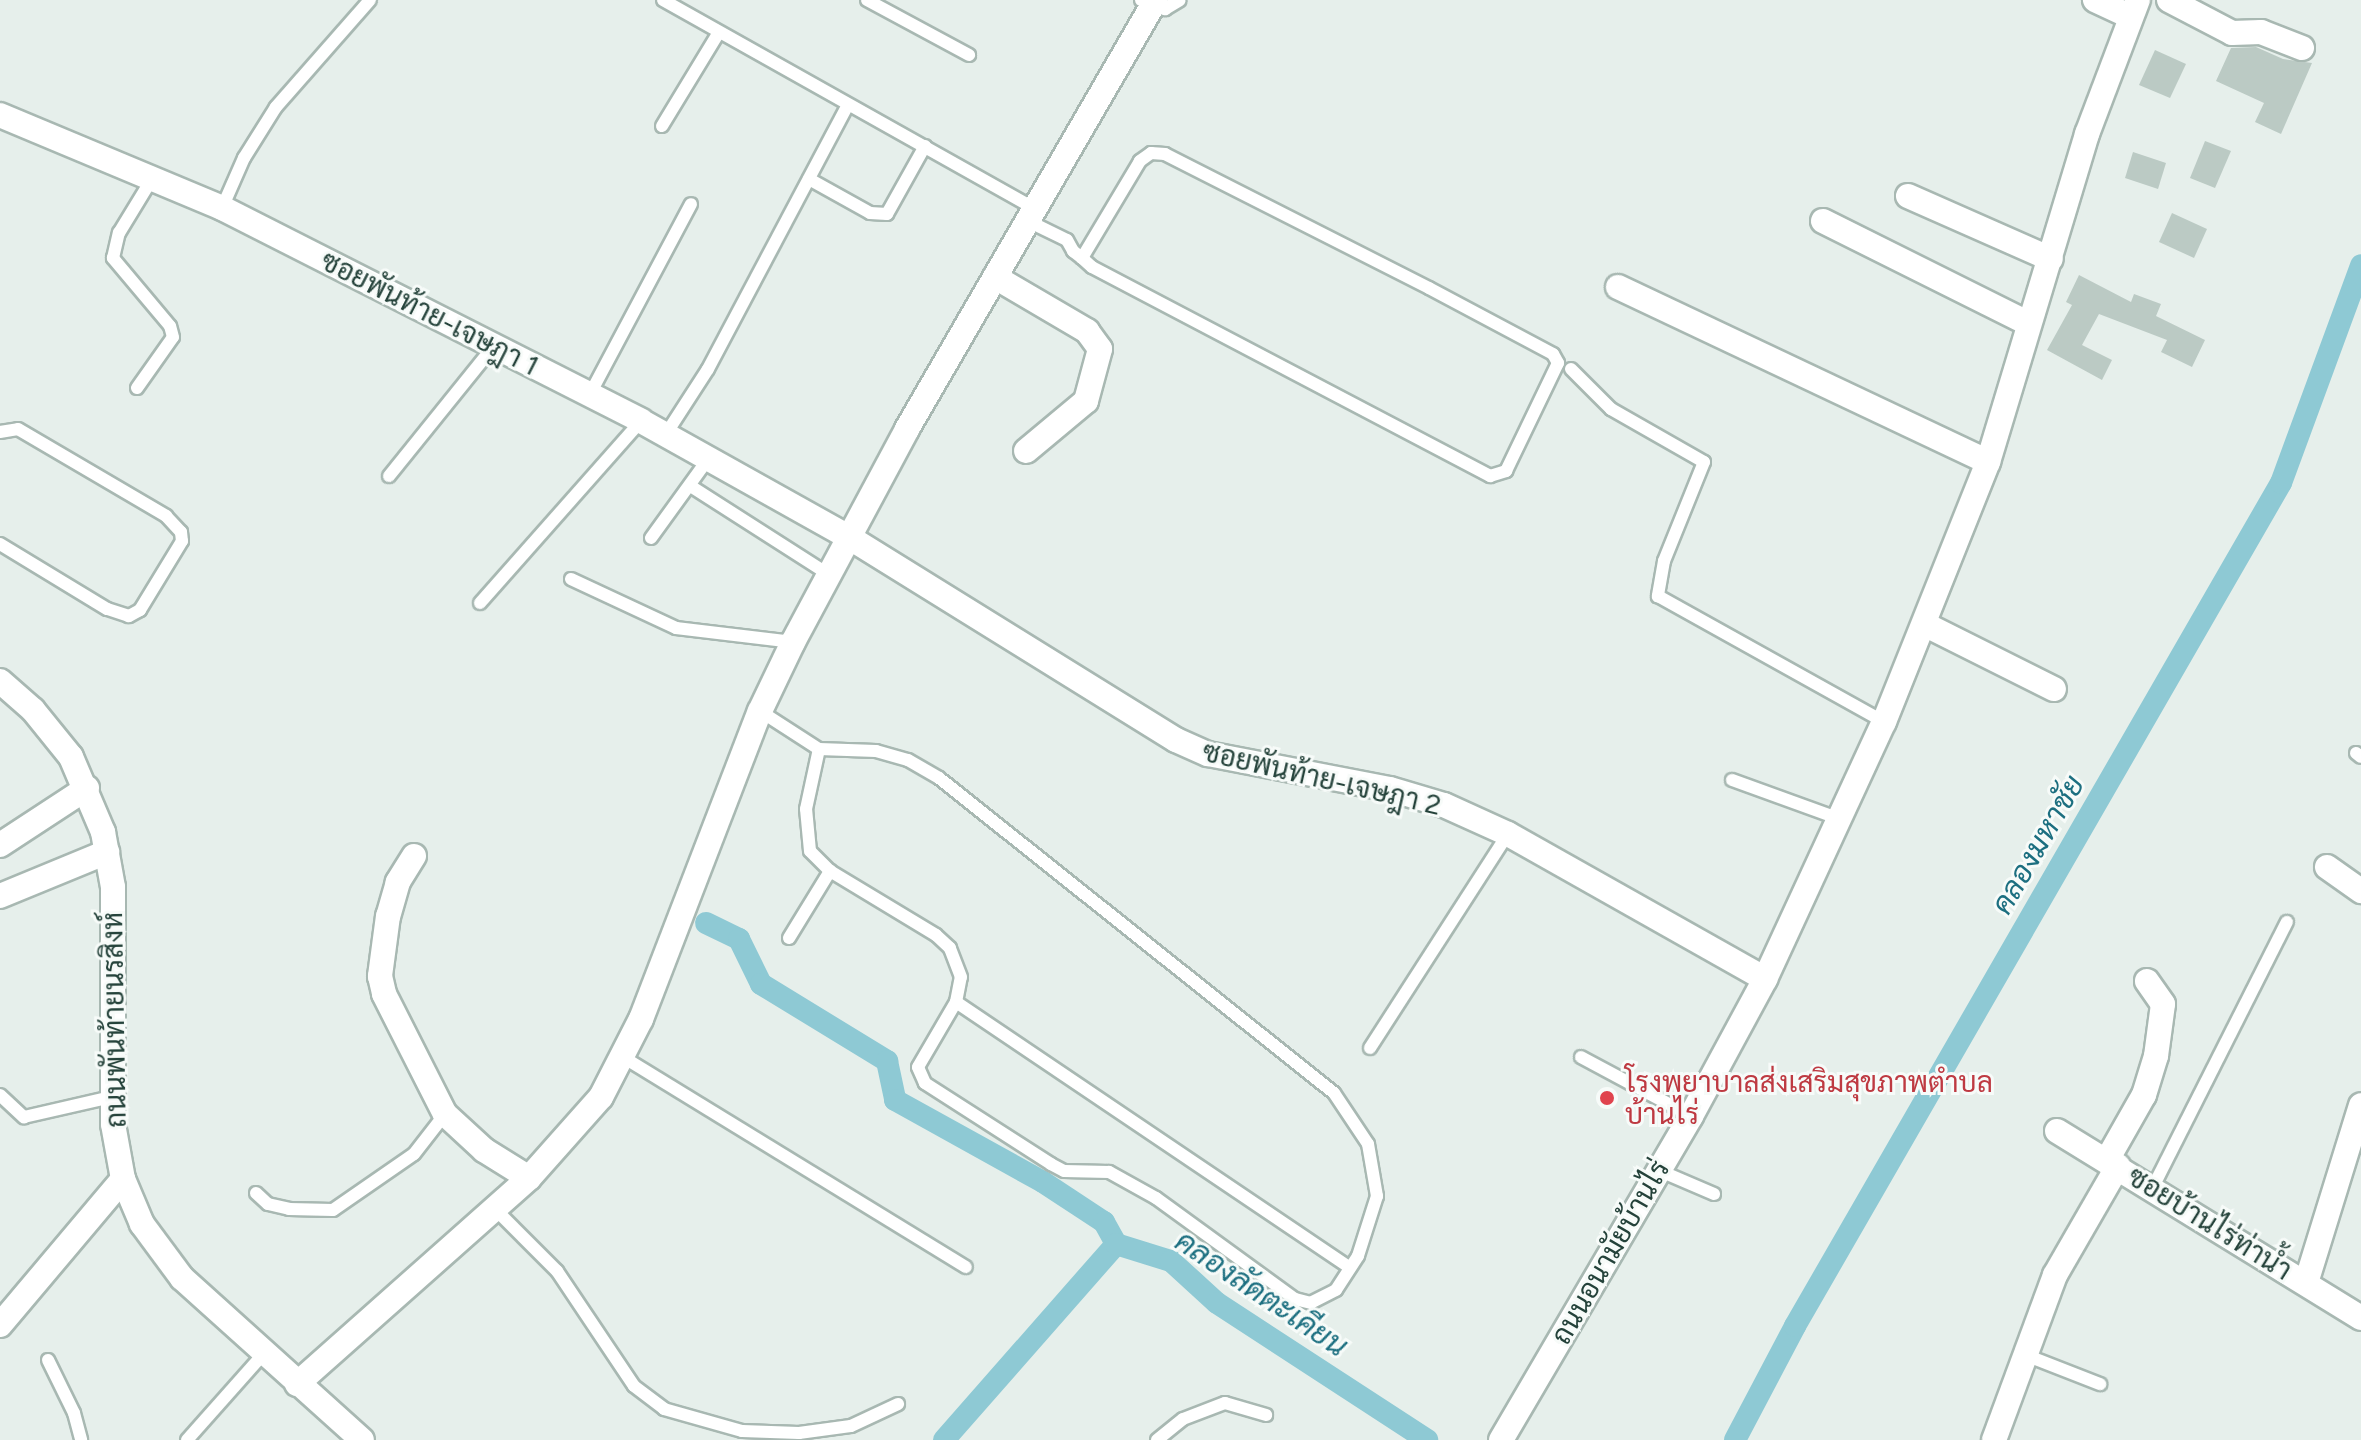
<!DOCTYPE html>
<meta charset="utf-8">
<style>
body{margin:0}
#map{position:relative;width:2361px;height:1440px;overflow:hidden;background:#e6efeb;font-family:Figtree,Sarabun,sans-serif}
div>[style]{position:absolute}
.canal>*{height:22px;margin:-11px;padding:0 11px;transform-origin:11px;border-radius:11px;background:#8ec9d4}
.building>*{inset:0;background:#bbcac4}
.roads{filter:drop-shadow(2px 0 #a8b8b2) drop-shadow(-2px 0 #a8b8b2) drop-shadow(0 2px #a8b8b2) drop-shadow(0 -2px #a8b8b2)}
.service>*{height:12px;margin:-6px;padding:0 6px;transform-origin:6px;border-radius:6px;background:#fff}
.minor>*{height:24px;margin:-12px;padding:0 12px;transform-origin:12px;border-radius:12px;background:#fff}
.tertiary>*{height:24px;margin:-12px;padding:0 12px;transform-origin:12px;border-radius:12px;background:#fff}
.dots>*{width:22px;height:22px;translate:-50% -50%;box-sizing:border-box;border:4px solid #f7fbf9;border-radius:50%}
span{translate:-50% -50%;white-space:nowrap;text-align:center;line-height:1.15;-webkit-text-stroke:6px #f7fbf9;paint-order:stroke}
.street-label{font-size:28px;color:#24423a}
.health-label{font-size:28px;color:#be3a42}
.left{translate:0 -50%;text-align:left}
.water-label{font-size:30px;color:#1c6f80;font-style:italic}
</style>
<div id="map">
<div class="canal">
<div style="left:706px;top:923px;width:37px;rotate:26deg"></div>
<div style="left:739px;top:939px;width:50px;rotate:63.9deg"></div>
<div style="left:761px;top:984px;width:148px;rotate:31.4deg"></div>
<div style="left:887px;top:1061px;width:40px;rotate:78deg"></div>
<div style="left:895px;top:1100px;width:169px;rotate:29deg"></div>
<div style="left:1043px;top:1182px;width:73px;rotate:33.3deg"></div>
<div style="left:1104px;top:1222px;width:25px;rotate:61deg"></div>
<div style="left:944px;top:1440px;width:261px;rotate:-48.7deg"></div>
<div style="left:1116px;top:1244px;width:58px;rotate:17.2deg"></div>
<div style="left:1171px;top:1261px;width:62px;rotate:42.4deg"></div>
<div style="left:1217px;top:1303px;width:251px;rotate:33.1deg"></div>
<div style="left:1735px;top:1440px;width:129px;rotate:-62.2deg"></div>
<div style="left:1795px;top:1326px;width:973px;rotate:-60.04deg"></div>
<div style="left:2281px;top:483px;width:232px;rotate:-69.8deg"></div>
</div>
<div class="building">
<div style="clip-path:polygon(2256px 47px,2283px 59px,2312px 63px,2281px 134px,2255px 122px,2264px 103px,2216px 81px,2231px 48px)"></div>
<div style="clip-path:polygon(2155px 50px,2186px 64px,2170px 98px,2139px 85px)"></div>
<div style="clip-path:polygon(2205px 141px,2231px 151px,2215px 188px,2190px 178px)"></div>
<div style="clip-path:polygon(2133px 152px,2166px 163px,2158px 189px,2125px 178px)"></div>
<div style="clip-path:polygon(2172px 213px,2207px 229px,2194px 258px,2159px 242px)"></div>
<div style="clip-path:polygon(2079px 275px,2131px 302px,2134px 294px,2161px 304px,2156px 316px,2205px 340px,2192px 367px,2161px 352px,2167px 340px,2099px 314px,2082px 345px,2112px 360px,2102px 380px,2047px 350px,2072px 305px,2066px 302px)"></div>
</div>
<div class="roads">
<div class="service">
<div style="left:663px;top:0;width:427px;rotate:29.3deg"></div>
<div style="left:867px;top:0;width:116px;rotate:28.3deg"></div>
<div style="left:1141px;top:0;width:26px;rotate:21deg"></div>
<div style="left:1165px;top:9px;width:17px;rotate:-31deg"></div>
<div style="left:662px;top:126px;width:108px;rotate:-58.7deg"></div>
<div style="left:809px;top:179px;width:70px;rotate:29.1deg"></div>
<div style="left:870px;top:213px;width:17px;rotate:3deg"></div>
<div style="left:887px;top:214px;width:78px;rotate:-60.8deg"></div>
<div style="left:222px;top:208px;width:55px;rotate:-66.3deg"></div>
<div style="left:244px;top:158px;width:60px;rotate:-57.9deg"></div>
<div style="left:276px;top:107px;width:142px;rotate:-48.7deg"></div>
<div style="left:1028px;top:221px;width:43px;rotate:26deg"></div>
<div style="left:1067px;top:240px;width:13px;rotate:61deg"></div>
<div style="left:1073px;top:251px;width:11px;rotate:38deg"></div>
<div style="left:1082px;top:258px;width:13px;rotate:42deg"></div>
<div style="left:1092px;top:267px;width:450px;rotate:27.7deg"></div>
<div style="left:1490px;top:476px;width:17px;rotate:-17deg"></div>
<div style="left:1506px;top:471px;width:120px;rotate:-64.3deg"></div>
<div style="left:1558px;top:363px;width:10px;rotate:-119deg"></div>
<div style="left:1553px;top:354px;width:140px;rotate:-152deg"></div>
<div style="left:1429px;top:288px;width:296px;rotate:-153.1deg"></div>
<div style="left:1165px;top:154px;width:14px;rotate:-176deg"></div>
<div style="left:1151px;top:153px;width:14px;rotate:144deg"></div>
<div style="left:1140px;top:161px;width:113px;rotate:120.9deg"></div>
<div style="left:1571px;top:369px;width:57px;rotate:45deg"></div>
<div style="left:1611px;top:409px;width:107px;rotate:29.7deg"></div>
<div style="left:1704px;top:462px;width:107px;rotate:112deg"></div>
<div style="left:1664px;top:561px;width:36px;rotate:100deg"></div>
<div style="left:1658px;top:596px;width:259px;rotate:29.1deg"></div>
<div style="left:137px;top:388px;width:62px;rotate:-54.8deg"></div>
<div style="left:173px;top:337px;width:11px;rotate:-105deg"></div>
<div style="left:170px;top:326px;width:89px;rotate:-130deg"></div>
<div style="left:113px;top:258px;width:26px;rotate:-77deg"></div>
<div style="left:119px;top:233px;width:63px;rotate:-58.6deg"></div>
<div style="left:590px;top:394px;width:215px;rotate:-62deg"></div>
<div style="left:0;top:432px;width:18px;rotate:-9deg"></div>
<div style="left:18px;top:429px;width:172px;rotate:30.4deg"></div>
<div style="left:166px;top:516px;width:22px;rotate:47deg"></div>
<div style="left:181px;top:532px;width:9px;rotate:84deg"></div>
<div style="left:182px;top:541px;width:81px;rotate:121.3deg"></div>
<div style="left:140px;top:610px;width:13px;rotate:151deg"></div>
<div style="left:129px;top:616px;width:23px;rotate:-162deg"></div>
<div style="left:107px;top:609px;width:125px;rotate:-148.7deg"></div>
<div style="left:666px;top:434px;width:77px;rotate:-57.1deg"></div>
<div style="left:708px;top:369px;width:299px;rotate:-62.1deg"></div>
<div style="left:389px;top:476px;width:167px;rotate:-51.1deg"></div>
<div style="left:692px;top:487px;width:161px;rotate:32.6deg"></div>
<div style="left:651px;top:538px;width:99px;rotate:-54.1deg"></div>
<div style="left:571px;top:579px;width:116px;rotate:25deg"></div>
<div style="left:676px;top:628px;width:118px;rotate:6.8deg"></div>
<div style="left:480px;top:603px;width:243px;rotate:-48.5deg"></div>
<div style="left:760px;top:711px;width:70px;rotate:32.8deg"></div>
<div style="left:819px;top:749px;width:57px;rotate:2deg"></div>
<div style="left:876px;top:751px;width:33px;rotate:16deg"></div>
<div style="left:908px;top:760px;width:36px;rotate:30deg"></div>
<div style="left:939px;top:778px;width:505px;rotate:38.57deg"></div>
<div style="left:1334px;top:1093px;width:61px;rotate:56.3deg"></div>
<div style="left:1368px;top:1144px;width:53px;rotate:80.2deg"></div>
<div style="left:1377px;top:1196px;width:63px;rotate:107.6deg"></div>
<div style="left:1358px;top:1256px;width:40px;rotate:122.9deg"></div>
<div style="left:1336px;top:1290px;width:28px;rotate:153deg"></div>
<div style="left:1311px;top:1303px;width:16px;rotate:-166deg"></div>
<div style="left:1295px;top:1299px;width:172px;rotate:-144deg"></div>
<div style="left:1156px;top:1198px;width:54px;rotate:-151deg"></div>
<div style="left:1109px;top:1172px;width:45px;rotate:-178.7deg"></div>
<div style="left:1064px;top:1171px;width:15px;rotate:-152deg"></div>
<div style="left:1051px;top:1164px;width:150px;rotate:-147.3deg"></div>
<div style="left:925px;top:1083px;width:17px;rotate:-114deg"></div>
<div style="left:918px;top:1067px;width:75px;rotate:-59.7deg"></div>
<div style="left:956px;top:1002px;width:25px;rotate:-79deg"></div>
<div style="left:961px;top:977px;width:31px;rotate:-111deg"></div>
<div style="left:950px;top:948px;width:19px;rotate:-137deg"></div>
<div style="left:936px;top:935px;width:124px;rotate:-148.9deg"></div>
<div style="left:830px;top:871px;width:28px;rotate:-135deg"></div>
<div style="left:810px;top:851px;width:42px;rotate:-95.4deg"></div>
<div style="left:806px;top:809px;width:61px;rotate:-77.8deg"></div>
<div style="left:2356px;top:753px;width:6px;rotate:39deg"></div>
<div style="left:1732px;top:780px;width:115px;rotate:19.9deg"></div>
<div style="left:789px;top:938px;width:79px;rotate:-58.5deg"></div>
<div style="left:956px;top:1002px;width:475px;rotate:34deg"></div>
<div style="left:1370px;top:1048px;width:255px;rotate:-57.2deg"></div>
<div style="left:623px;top:1057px;width:402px;rotate:31.5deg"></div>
<div style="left:1581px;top:1057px;width:125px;rotate:28.2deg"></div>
<div style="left:0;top:1095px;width:33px;rotate:43deg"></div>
<div style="left:24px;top:1117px;width:89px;rotate:-12.9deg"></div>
<div style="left:1658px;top:1170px;width:61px;rotate:23.2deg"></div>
<div style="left:2153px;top:1187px;width:297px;rotate:-63.2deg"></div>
<div style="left:256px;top:1193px;width:16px;rotate:43deg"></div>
<div style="left:268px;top:1204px;width:22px;rotate:13deg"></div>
<div style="left:289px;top:1209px;width:44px;rotate:1.3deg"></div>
<div style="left:333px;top:1210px;width:98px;rotate:-34.7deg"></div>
<div style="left:414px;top:1154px;width:51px;rotate:-52.2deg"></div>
<div style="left:494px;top:1208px;width:89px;rotate:45deg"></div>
<div style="left:557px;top:1271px;width:138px;rotate:56.2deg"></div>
<div style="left:634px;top:1386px;width:38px;rotate:37deg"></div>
<div style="left:664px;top:1409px;width:81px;rotate:15.8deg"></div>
<div style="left:742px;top:1431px;width:57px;rotate:2deg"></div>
<div style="left:799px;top:1433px;width:52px;rotate:-7.7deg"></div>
<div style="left:851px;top:1426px;width:52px;rotate:-25.1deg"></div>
<div style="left:2023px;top:1354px;width:83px;rotate:21.3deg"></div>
<div style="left:48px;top:1360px;width:59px;rotate:63.9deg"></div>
<div style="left:74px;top:1413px;width:28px;rotate:75deg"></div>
<div style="left:187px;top:1440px;width:118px;rotate:-48.4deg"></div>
<div style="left:1157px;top:1440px;width:33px;rotate:-39deg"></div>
<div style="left:1183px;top:1419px;width:45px;rotate:-20.9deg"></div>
<div style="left:1225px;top:1403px;width:43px;rotate:16.3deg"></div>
</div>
<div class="minor">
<div style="left:2095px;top:0;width:38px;rotate:25deg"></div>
<div style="left:2169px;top:0;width:71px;rotate:27.6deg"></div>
<div style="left:2232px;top:33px;width:29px;rotate:-2deg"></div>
<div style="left:2261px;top:32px;width:44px;rotate:21.3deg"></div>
<div style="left:0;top:115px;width:241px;rotate:22.7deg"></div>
<div style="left:222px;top:208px;width:470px;rotate:26.9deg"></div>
<div style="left:641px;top:421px;width:236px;rotate:29.2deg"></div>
<div style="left:847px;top:536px;width:387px;rotate:31.8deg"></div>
<div style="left:1176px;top:740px;width:35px;rotate:24deg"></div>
<div style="left:1208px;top:754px;width:185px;rotate:10.9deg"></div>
<div style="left:1390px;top:789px;width:56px;rotate:16.5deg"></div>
<div style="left:1444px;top:805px;width:70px;rotate:24.4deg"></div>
<div style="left:1508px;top:834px;width:295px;rotate:29.4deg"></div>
<div style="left:1908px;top:196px;width:156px;rotate:23.8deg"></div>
<div style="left:1823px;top:221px;width:229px;rotate:26.5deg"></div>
<div style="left:995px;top:277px;width:107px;rotate:30.4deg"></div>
<div style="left:1087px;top:331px;width:22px;rotate:54deg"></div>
<div style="left:1100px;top:349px;width:54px;rotate:105.1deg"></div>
<div style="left:1086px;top:401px;width:78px;rotate:140.2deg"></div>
<div style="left:1618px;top:287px;width:409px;rotate:25.3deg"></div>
<div style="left:1926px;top:625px;width:143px;rotate:26.6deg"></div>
<div style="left:0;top:845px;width:104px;rotate:-33.2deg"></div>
<div style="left:414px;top:856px;width:31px;rotate:122deg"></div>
<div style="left:398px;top:882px;width:35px;rotate:106deg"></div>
<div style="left:388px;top:916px;width:61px;rotate:97.6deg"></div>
<div style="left:380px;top:976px;width:18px;rotate:77deg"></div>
<div style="left:384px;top:994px;width:135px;rotate:63.1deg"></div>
<div style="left:445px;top:1114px;width:53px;rotate:42.7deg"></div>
<div style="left:484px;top:1150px;width:53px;rotate:31.9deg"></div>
<div style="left:2327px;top:867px;width:42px;rotate:35.2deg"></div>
<div style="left:0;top:896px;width:116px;rotate:-22.4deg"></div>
<div style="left:2057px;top:1131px;width:357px;rotate:31.6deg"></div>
<div style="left:2107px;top:1160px;width:75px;rotate:-60.4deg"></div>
<div style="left:2144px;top:1095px;width:41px;rotate:-72.9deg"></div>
<div style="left:2156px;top:1056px;width:52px;rotate:-82.3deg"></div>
<div style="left:2163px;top:1004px;width:28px;rotate:-125deg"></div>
<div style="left:2306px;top:1283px;width:186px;rotate:-72.8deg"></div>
<div style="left:0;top:1325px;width:191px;rotate:-49.9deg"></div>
<div style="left:1501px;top:1440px;width:376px;rotate:-59.6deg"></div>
<div style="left:1691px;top:1116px;width:156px;rotate:-61.6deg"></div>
<div style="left:1765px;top:979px;width:283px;rotate:-65.2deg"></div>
<div style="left:1884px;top:722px;width:280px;rotate:-68.2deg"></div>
<div style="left:1988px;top:462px;width:343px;rotate:-73.2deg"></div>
<div style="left:2087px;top:134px;width:143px;rotate:-69.2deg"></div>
<div style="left:1994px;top:1440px;width:176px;rotate:-69.7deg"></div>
<div style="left:2055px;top:1275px;width:126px;rotate:-60deg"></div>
</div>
<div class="tertiary">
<div style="left:0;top:681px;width:44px;rotate:41.3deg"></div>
<div style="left:33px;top:710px;width:60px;rotate:51deg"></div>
<div style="left:71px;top:757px;width:82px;rotate:66.9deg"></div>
<div style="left:103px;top:832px;width:56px;rotate:79.7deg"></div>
<div style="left:113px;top:887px;width:237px;rotate:90deg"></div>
<div style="left:113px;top:1124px;width:56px;rotate:79.7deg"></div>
<div style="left:123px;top:1179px;width:49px;rotate:67.1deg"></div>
<div style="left:142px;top:1224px;width:67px;rotate:53.5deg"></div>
<div style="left:182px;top:1278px;width:242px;rotate:42deg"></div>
<div style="left:297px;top:1384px;width:310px;rotate:-41.6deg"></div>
<div style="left:529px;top:1178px;width:108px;rotate:-48.4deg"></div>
<div style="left:601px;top:1097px;width:88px;rotate:-62.9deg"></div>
<div style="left:641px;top:1019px;width:330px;rotate:-68.9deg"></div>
<div style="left:760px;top:711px;width:76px;rotate:-64.4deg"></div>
<div style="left:793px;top:642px;width:242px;rotate:-61.8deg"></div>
<div style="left:907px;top:429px;width:496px;rotate:-59.9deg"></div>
</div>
</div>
<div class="dots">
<div style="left:1607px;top:1098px;background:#e0444e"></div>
</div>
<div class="street-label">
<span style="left:430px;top:313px;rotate:27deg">ซอยพันท้าย-เจษฎา 1</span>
<span style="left:1322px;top:778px;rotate:13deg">ซอยพันท้าย-เจษฎา 2</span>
<span style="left:114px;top:1020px;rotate:-91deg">ถนนพันท้ายนรสิงห์</span>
<span style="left:2210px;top:1223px;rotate:32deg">ซอยบ้านไร่ท่าน้ำ</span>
<span style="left:1610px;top:1252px;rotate:-60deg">ถนนอนามัยบ้านไร่</span>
</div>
<div class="health-label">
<span class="left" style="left:1625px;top:1098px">โรงพยาบาลส่งเสริมสุขภาพตำบล<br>บ้านไร่</span>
</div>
<div class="water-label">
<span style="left:2038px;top:845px;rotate:-60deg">คลองมหาชัย</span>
<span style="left:1261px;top:1294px;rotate:34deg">คลองลัดตะเคียน</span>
</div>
</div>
